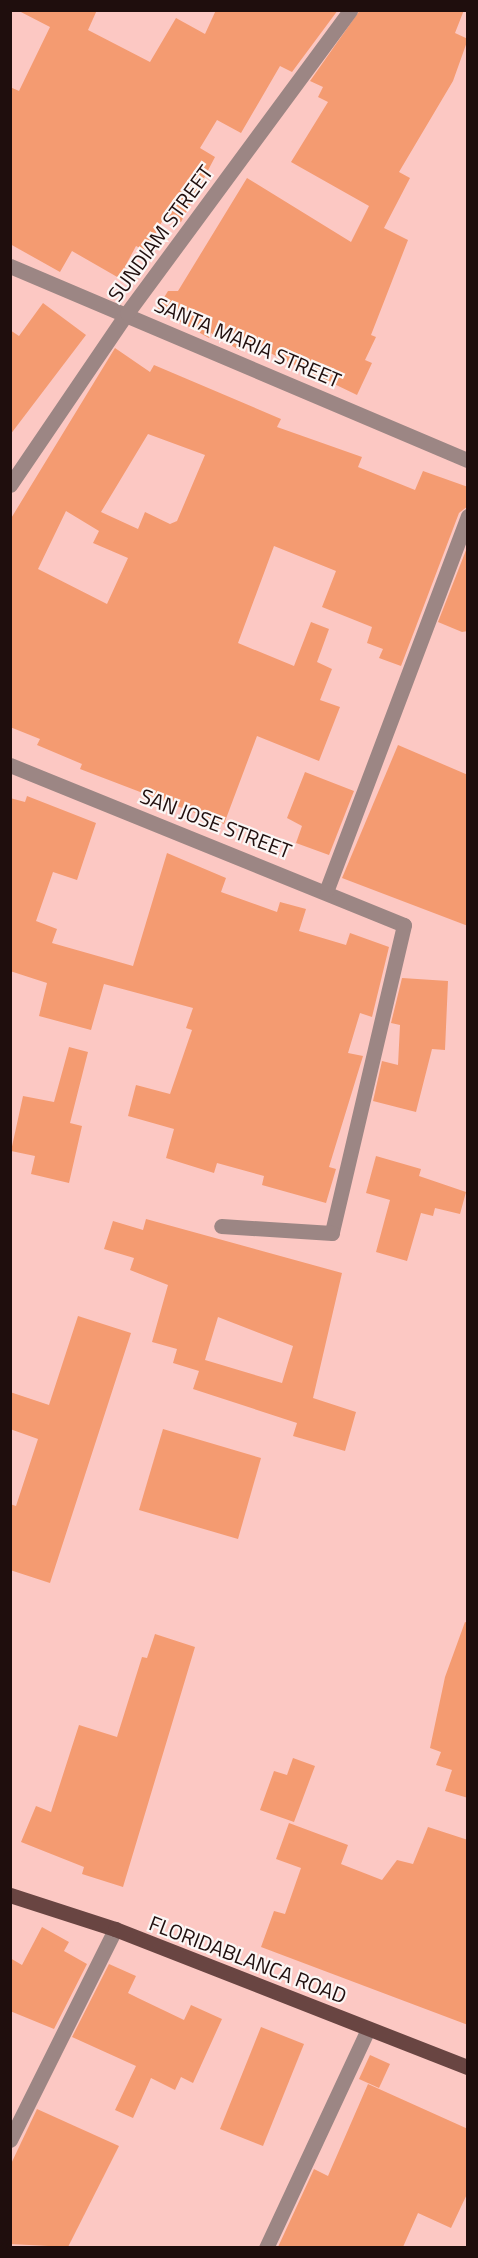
<!DOCTYPE html>
<style>
body{margin:0}
#map{position:relative;width:478px;height:2258px;overflow:hidden;background:#fcc8c3;font-family:"Titillium Web",sans-serif}
div>[style]{position:absolute}
.building>*{inset:0;background:#f49b71}
.minor>*{height:15px;margin:-7.5px;padding:0 7.5px;transform-origin:7.5px;border-radius:7.5px;background:#9c8684}
.major>*{height:15px;margin:-7.5px;padding:0 7.5px;transform-origin:7.5px;border-radius:7.5px;background:#694542}
span{translate:-50% -50%;white-space:nowrap;text-align:center;line-height:1.15;-webkit-text-stroke:4.5px #fbf6f5;paint-order:stroke}
.street-label{font-size:21px;color:#1f0e0d}
.frame{position:absolute;inset:0;border:12px solid #1f0e0d;pointer-events:none}
</style>
<div id="map">
<div class="building">
<div style="clip-path:polygon(17px 10px,97px 10px,88px 30px,150px 62px,176px 18px,205px 34px,216px 10px,338px 10px,292px 72px,280px 66px,241px 133px,217px 120px,200px 148px,215px 157px,181px 222px,166px 214px,146px 251px,136px 246px,119px 278px,72px 251px,60px 272px,10px 244px,10px 87px,19px 91px,50px 27px)"></div>
<div style="clip-path:polygon(360px 10px,464px 10px,455px 33px,468px 39px,453px 81px,399px 172px,410px 178px,384px 228px,408px 240px,371px 335px,376px 337px,365px 360px,372px 363px,357px 395px,245px 341px,239px 350px,211px 333px,209px 338px,157px 309px,168px 291px,178px 291px,247px 178px,351px 242px,369px 206px,291px 162px,328px 102px,318px 97px,323px 87px,310px 81px)"></div>
<div style="clip-path:polygon(43px 303px,86px 335px,10px 435px,10px 330px,19px 336px)"></div>
<div style="clip-path:polygon(evenodd,115px 348px,150px 372px,154px 365px,281px 419px,277px 427px,362px 457px,358px 467px,415px 490px,423px 471px,468px 487px,468px 506px,459px 513px,401px 666px,379px 658px,383px 649px,367px 643px,372px 627px,322px 607px,336px 571px,274px 546px,238px 643px,294px 666px,311px 622px,329px 629px,317px 662px,332px 669px,320px 700px,340px 707px,319px 761px,257px 736px,224px 824px,80px 769px,82px 764px,37px 745px,40px 739px,10px 727px,10px 520px,115px 348px,148px 434px,205px 455px,177px 521px,170px 524px,145px 512px,138px 529px,101px 512px,148px 434px,115px 348px,66px 511px,99px 531px,93px 543px,128px 558px,107px 604px,38px 569px,66px 511px)"></div>
<div style="clip-path:polygon(468px 545px,468px 631px,462px 632px,438px 622px)"></div>
<div style="clip-path:polygon(398px 745px,468px 775px,468px 926px,342px 878px)"></div>
<div style="clip-path:polygon(305px 772px,354px 791px,329px 855px,296px 843px,302px 826px,287px 818px)"></div>
<div style="clip-path:polygon(27px 796px,96px 823px,77px 880px,53px 872px,36px 921px,57px 929px,52px 943px,133px 966px,167px 853px,226px 878px,221px 892px,277px 912px,280px 902px,306px 909px,299px 931px,346px 945px,350px 933px,389px 947px,372px 1017px,360px 1013px,348px 1053px,363px 1056px,329px 1167px,336px 1169px,326px 1203px,262px 1185px,264px 1176px,217px 1163px,214px 1173px,166px 1158px,174px 1129px,128px 1116px,136px 1085px,170px 1094px,192px 1030px,186px 1028px,193px 1008px,104px 984px,91px 1030px,39px 1016px,47px 983px,10px 971px,10px 798px,25px 802px)"></div>
<div style="clip-path:polygon(402px 978px,448px 981px,445px 1050px,432px 1049px,416px 1112px,373px 1101px,382px 1061px,398px 1065px,400px 1025px,391px 1023px)"></div>
<div style="clip-path:polygon(69px 1047px,88px 1052px,70px 1123px,82px 1126px,69px 1183px,31px 1174px,35px 1156px,11px 1151px,23px 1096px,54px 1102px)"></div>
<div style="clip-path:polygon(376px 1156px,421px 1169px,419px 1176px,466px 1192px,460px 1214px,435px 1208px,433px 1216px,421px 1213px,407px 1261px,376px 1252px,390px 1200px,366px 1193px)"></div>
<div style="clip-path:polygon(evenodd,146px 1219px,342px 1273px,313px 1398px,356px 1412px,345px 1451px,293px 1436px,297px 1423px,193px 1389px,199px 1371px,173px 1363px,177px 1349px,152px 1342px,168px 1285px,130px 1270px,134px 1258px,104px 1249px,113px 1221px,143px 1230px,146px 1219px,218px 1317px,293px 1346px,282px 1383px,205px 1360px,218px 1317px)"></div>
<div style="clip-path:polygon(78px 1316px,131px 1333px,50px 1583px,10px 1570px,10px 1504px,16px 1506px,38px 1439px,10px 1429px,10px 1392px,49px 1405px)"></div>
<div style="clip-path:polygon(163px 1429px,261px 1458px,238px 1539px,139px 1510px)"></div>
<div style="clip-path:polygon(465px 1622px,468px 1623px,468px 1798px,445px 1791px,452px 1770px,436px 1765px,441px 1752px,430px 1748px,445px 1677px)"></div>
<div style="clip-path:polygon(155px 1634px,195px 1647px,123px 1887px,82px 1874px,84px 1867px,21px 1842px,36px 1806px,51px 1812px,79px 1725px,117px 1737px,142px 1657px,147px 1658px)"></div>
<div style="clip-path:polygon(293px 1758px,315px 1766px,294px 1822px,260px 1810px,274px 1771px,287px 1775px)"></div>
<div style="clip-path:polygon(289px 1823px,348px 1845px,341px 1864px,382px 1880px,397px 1860px,413px 1864px,428px 1827px,468px 1840px,468px 2025px,261px 1947px,274px 1911px,285px 1914px,301px 1868px,276px 1859px)"></div>
<div style="clip-path:polygon(42px 1927px,69px 1942px,64px 1951px,87px 1964px,54px 2029px,10px 2011px,10px 1958px,22px 1965px)"></div>
<div style="clip-path:polygon(109px 1964px,136px 1976px,128px 1993px,138px 1998px,184px 2020px,191px 2005px,222px 2019px,193px 2083px,181px 2077px,175px 2090px,151px 2078px,133px 2118px,115px 2110px,136px 2066px,72px 2037px)"></div>
<div style="clip-path:polygon(261px 2027px,304px 2044px,263px 2146px,220px 2129px)"></div>
<div style="clip-path:polygon(370px 2055px,390px 2064px,379px 2088px,359px 2079px)"></div>
<div style="clip-path:polygon(368px 2084px,468px 2129px,468px 2192px,451px 2228px,418px 2213px,403px 2247px,278px 2247px,314px 2169px,328px 2176px)"></div>
<div style="clip-path:polygon(37px 2109px,119px 2146px,68px 2247px,10px 2244px,10px 2166px)"></div>
</div>
<div class="minor">
<div style="left:10px;top:266px;width:497px;rotate:23deg"></div>
<div style="left:10px;top:485px;width:208px;rotate:-55.8deg"></div>
<div style="left:127px;top:313px;width:376px;rotate:-53.6deg"></div>
<div style="left:10px;top:765px;width:425px;rotate:22.1deg"></div>
<div style="left:404px;top:925px;width:316px;rotate:103.2deg"></div>
<div style="left:332px;top:1233px;width:111px;rotate:-176.4deg"></div>
<div style="left:327px;top:889px;width:399px;rotate:-69.3deg"></div>
<div style="left:10px;top:2140px;width:236px;rotate:-63.5deg"></div>
<div style="left:266px;top:2248px;width:242px;rotate:-65deg"></div>
</div>
<div class="major">
<div style="left:10px;top:1895px;width:110px;rotate:17.9deg"></div>
<div style="left:115px;top:1929px;width:379px;rotate:21.4deg"></div>
</div>
<div class="street-label">
<span style="left:160px;top:233px;rotate:-54deg">SUNDIAM STREET</span>
<span style="left:248px;top:342px;rotate:23deg">SANTA MARIA STREET</span>
<span style="left:216px;top:823px;rotate:21deg">SAN JOSE STREET</span>
<span style="left:248px;top:1959px;rotate:21deg">FLORIDABLANCA ROAD</span>
</div>
<div class="frame"></div>
</div>
